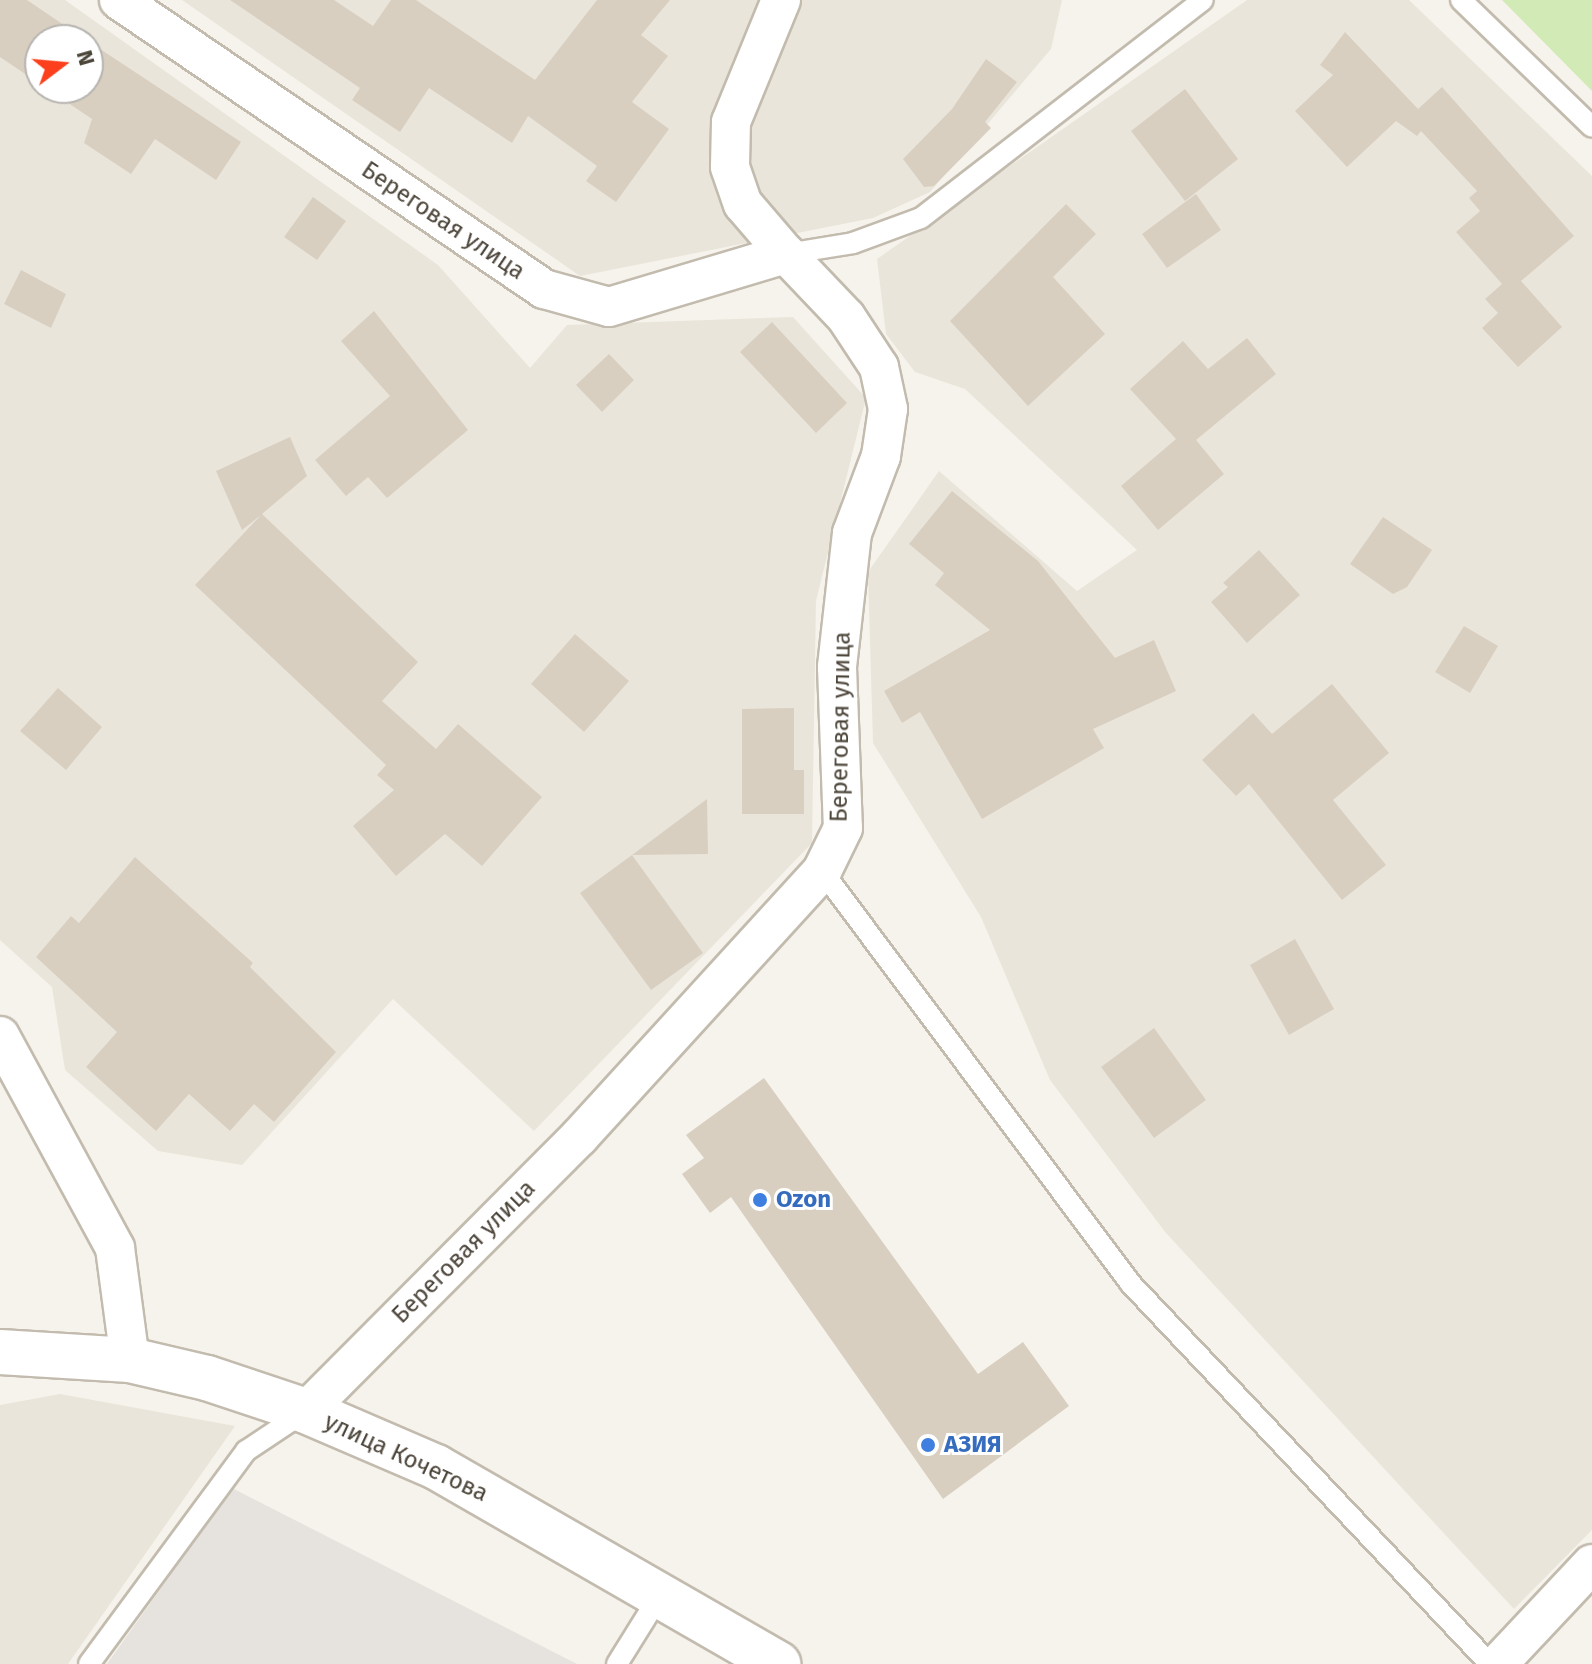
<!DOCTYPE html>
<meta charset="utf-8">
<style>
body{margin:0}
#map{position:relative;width:1592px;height:1664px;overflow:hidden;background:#f6f3ec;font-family:"Fira Sans",sans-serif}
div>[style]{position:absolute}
.residential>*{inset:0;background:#eae5da}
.industrial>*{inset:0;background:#e6e2dd}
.green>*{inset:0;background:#d2eab5}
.building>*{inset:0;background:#d8cfc1}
.roads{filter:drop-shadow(2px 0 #c2bbae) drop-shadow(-2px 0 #c2bbae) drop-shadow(0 2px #c2bbae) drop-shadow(0 -2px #c2bbae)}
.service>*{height:20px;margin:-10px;padding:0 10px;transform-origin:10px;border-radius:10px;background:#fff}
.minor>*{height:38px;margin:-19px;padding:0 19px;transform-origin:19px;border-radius:19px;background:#fff}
.tertiary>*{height:44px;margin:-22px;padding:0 22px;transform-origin:22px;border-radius:22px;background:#fff}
.dots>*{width:22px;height:22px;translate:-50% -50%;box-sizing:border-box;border:4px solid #fff;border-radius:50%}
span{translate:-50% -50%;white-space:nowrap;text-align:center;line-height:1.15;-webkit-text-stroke:6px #fff;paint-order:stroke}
.street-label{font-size:24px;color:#4b4439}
.shop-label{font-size:24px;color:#366cbe;font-weight:700}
.left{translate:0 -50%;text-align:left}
.north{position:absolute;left:24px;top:24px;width:80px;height:80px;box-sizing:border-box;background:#fff;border:2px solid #b7b4b0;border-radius:50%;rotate:74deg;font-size:22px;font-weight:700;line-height:32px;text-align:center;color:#4b4439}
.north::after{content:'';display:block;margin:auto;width:28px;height:36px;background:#fc3f1d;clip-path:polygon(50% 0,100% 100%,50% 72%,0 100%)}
</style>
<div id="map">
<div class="residential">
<div style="clip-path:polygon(evenodd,0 0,65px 0,438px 265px,530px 368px,567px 325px,793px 317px,866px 398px,816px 601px,812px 843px,534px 1131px,393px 999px,242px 1165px,158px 1151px,65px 1070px,52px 987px,0 940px,0 0,40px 40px,88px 40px,88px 88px,40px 88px,40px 40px)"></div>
<div style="clip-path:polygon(182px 0,1062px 0,1051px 49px,930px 192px,873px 218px,580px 276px)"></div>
<div style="clip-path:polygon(1247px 0,1409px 0,1592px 176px,1592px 1530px,1514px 1609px,1166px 1233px,1050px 1080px,981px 917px,873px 743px,868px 572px,939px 471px,1077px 591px,1137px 550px,965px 389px,915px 372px,886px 334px,877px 259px)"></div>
<div style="clip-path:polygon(60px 1394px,235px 1426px,68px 1664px,0 1664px,0 1405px)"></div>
</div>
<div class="industrial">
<div style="clip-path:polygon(232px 1488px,577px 1664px,107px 1664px)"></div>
</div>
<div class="green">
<div style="clip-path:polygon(1502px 0,1592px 0,1592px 91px)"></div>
</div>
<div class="building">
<div style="clip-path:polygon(0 0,27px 0,86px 40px,40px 40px,40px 84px,0 57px)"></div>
<div style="clip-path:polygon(230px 0,334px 0,373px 26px,391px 0,416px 0,535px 80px,597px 0,670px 0,641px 35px,668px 56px,632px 102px,669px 129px,616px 202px,586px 181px,597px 166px,528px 116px,512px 143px,429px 88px,400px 132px,352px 100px,360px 88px)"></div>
<div style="clip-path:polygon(1345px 32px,1418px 109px,1442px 87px,1574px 236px,1521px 281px,1562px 327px,1518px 367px,1482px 328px,1498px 313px,1485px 299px,1502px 284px,1456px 232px,1480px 211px,1469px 198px,1477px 191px,1421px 131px,1417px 136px,1396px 121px,1347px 167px,1295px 111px,1333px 75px,1320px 65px)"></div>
<div style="clip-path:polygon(88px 41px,241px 142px,216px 180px,155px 139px,131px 174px,84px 143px,92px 119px,46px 88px,88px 88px)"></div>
<div style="clip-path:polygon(986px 59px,1017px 82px,985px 122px,991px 128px,934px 186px,924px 187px,903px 159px,952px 109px)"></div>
<div style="clip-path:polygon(1185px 89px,1238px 159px,1185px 201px,1131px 131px)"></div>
<div style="clip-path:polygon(1196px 194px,1221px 230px,1167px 268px,1142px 234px)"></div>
<div style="clip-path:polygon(313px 197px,346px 221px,317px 260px,284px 237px)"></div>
<div style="clip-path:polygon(1066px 204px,1096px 234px,1053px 277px,1105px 334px,1028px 406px,950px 321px)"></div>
<div style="clip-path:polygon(21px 270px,66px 294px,51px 328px,4px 304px)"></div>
<div style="clip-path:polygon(374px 311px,468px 430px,387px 498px,368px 477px,346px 496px,315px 460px,390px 396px,341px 341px)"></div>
<div style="clip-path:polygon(772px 322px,847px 403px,816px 433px,740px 352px)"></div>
<div style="clip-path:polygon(1247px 338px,1276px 374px,1196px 440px,1224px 474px,1158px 530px,1121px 486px,1176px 439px,1130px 389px,1183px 341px,1208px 369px)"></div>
<div style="clip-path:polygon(609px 354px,634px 380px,602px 412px,576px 385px)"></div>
<div style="clip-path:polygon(290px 437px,307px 476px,262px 514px,418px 662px,382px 701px,436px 749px,458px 724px,542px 797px,482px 866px,445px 834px,396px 876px,353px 826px,394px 790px,377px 775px,386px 765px,195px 585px,261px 515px,242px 530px,216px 471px)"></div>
<div style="clip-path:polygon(952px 491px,1038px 561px,1115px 658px,1154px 640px,1176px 691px,1093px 729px,1104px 748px,982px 819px,920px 712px,902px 723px,884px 691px,990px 630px,935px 585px,944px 573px,909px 544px)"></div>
<div style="clip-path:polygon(1383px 517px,1432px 550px,1407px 587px,1393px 594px,1350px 564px)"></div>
<div style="clip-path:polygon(1259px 550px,1300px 595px,1247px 643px,1211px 602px,1228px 587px,1223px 583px)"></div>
<div style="clip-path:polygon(1464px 626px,1498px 646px,1470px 693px,1435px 672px)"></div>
<div style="clip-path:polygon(575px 634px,629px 681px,584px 732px,531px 684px)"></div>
<div style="clip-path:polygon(1332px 684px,1389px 753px,1333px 800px,1386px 865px,1342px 900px,1249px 784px,1236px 796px,1202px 760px,1253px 713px,1272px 734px)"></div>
<div style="clip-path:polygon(58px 688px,102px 727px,66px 770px,20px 731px)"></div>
<div style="clip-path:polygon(794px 708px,794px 770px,804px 770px,804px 814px,742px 814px,742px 709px)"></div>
<div style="clip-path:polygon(707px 799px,708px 854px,632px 855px)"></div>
<div style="clip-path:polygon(632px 855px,703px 953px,651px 990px,580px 893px)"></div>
<div style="clip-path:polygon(135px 857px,253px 963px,250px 967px,336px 1052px,274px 1122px,254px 1104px,230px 1131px,189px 1094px,156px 1131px,86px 1067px,117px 1032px,36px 957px,71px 916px,79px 923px)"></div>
<div style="clip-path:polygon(1295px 939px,1334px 1009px,1289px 1035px,1250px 965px)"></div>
<div style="clip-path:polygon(1154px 1028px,1206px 1100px,1154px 1138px,1101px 1067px)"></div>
<div style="clip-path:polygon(764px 1078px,978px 1374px,1023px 1342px,1069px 1406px,943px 1499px,731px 1197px,710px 1213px,682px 1174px,704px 1158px,686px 1135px)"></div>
</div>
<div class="roads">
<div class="service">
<div style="left:1461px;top:0;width:182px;rotate:44.1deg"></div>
<div style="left:786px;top:254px;width:68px;rotate:-9.3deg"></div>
<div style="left:853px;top:243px;width:72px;rotate:-20.2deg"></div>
<div style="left:921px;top:218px;width:356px;rotate:-37.7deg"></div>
<div style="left:822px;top:871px;width:516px;rotate:53.2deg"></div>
<div style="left:1131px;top:1284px;width:523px;rotate:46.63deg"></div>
<div style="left:89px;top:1664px;width:265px;rotate:-53.6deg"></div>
<div style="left:246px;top:1451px;width:72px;rotate:-33.7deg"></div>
<div style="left:617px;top:1664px;width:81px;rotate:-58.1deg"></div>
</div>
<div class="minor">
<div style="left:119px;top:0;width:514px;rotate:34.22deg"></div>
<div style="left:544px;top:289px;width:67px;rotate:15.5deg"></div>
<div style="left:609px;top:307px;width:185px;rotate:-16.7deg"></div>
<div style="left:786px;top:254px;width:87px;rotate:46.4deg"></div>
<div style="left:846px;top:317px;width:60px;rotate:56.6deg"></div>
<div style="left:879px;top:367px;width:43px;rotate:77.9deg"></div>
<div style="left:888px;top:409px;width:48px;rotate:98.5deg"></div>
<div style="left:881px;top:456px;width:82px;rotate:110.6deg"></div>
<div style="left:852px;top:533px;width:135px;rotate:96.4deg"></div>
<div style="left:837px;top:667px;width:161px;rotate:87.9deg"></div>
<div style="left:843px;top:828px;width:48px;rotate:116deg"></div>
<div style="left:822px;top:871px;width:360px;rotate:132.4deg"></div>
<div style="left:579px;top:1137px;width:387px;rotate:134.9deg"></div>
<div style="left:781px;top:0;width:132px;rotate:112.3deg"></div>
<div style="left:731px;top:122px;width:45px;rotate:91.3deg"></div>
<div style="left:730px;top:167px;width:39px;rotate:71deg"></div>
<div style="left:743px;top:204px;width:66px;rotate:49.3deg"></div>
<div style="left:0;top:1036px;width:241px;rotate:61.5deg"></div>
<div style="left:115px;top:1248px;width:113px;rotate:82.4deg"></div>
<div style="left:1498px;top:1664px;width:137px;rotate:-46.8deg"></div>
</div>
<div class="tertiary">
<div style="left:0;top:1352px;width:130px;rotate:3.5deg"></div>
<div style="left:130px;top:1360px;width:79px;rotate:13.2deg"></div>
<div style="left:207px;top:1378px;width:104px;rotate:18.4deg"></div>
<div style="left:306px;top:1411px;width:142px;rotate:23.3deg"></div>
<div style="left:436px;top:1467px;width:395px;rotate:29.9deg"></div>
</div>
</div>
<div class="dots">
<div style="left:760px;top:1200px;background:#3f7fe0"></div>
<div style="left:928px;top:1445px;background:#3f7fe0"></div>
</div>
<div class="street-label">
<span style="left:443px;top:221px;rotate:34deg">Береговая улица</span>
<span style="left:841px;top:727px;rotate:-89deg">Береговая улица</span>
<span style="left:464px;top:1252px;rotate:-45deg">Береговая улица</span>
<span style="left:406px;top:1458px;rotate:25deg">улица Кочетова</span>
</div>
<div class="shop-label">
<span class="left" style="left:776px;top:1200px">Ozon</span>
<span class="left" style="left:944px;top:1445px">АЗИЯ</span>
</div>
<div class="north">N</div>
</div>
